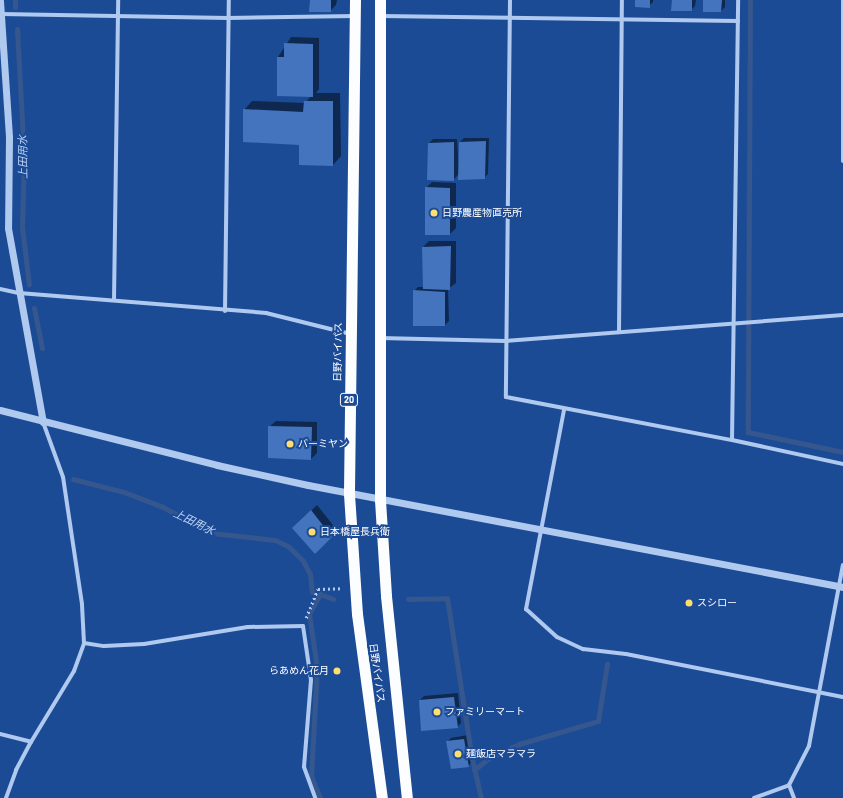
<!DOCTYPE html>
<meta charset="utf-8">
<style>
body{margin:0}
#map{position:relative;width:843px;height:798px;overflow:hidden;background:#1c4b96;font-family:Barlow,"Noto Sans JP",sans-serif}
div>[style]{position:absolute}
.shadow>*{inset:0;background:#0007}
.stream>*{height:5px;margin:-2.5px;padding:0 2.5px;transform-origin:2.5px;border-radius:2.5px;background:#35578e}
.building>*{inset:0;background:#4474bd}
.path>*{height:2.5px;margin-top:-1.25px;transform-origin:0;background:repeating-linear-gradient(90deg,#b0c9ef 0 2px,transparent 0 5px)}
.minor>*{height:4px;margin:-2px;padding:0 2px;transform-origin:2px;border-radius:2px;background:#b0c9ef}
.tertiary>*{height:7px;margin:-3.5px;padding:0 3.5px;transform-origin:3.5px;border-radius:3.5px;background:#b0c9ef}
.trunk>*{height:11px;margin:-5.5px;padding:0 5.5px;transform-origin:5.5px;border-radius:5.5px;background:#fcfdff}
.dots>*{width:11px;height:11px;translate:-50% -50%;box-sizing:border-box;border:2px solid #1c4b96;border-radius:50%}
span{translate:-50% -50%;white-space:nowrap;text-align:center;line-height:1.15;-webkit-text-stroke:4px #1c4b96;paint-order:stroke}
.shield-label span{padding:1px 3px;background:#1c4b96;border:1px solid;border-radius:3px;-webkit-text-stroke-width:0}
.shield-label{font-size:9px;color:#fff;font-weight:700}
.poi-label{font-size:10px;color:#fff}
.left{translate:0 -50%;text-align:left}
.right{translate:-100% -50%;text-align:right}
.street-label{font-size:10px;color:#fff}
.water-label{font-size:11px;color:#bcd4f6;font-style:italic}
</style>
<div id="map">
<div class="shadow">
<div style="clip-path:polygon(311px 0,337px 0,336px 5px,330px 11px)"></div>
<div style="clip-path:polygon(636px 0,653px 0,653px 2px,649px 6px)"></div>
<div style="clip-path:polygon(673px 0,696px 0,695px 6px,691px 10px)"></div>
<div style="clip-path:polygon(704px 0,725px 0,725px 7px,721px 11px)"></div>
<div style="clip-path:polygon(291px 37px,319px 38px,319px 89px,316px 93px,340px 93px,341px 156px,333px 165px,244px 110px,252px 101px,305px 103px,311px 96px,278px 95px,278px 57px)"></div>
<div style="clip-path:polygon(464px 138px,489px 138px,488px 174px,484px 178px,459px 174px,453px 180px,428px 180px,429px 143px,433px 139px,457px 139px,459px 171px,460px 142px)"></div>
<div style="clip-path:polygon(432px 182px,456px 183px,456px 228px,450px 234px,426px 188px)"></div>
<div style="clip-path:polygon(429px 241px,456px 241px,456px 283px,448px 289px,449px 321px,445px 325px,414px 291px,418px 287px,424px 287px,423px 247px)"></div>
<div style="clip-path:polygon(276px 421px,317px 422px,317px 453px,311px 459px,269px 427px)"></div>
<div style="clip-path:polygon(317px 505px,337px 530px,315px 552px,294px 528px)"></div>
<div style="clip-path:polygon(458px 693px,461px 723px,457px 727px,420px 700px,424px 696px)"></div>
<div style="clip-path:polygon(468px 735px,472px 762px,468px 766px,447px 742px,451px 738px)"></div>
</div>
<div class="stream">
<div style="left:15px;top:0;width:7px;rotate:90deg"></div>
<div style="left:750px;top:0;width:432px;rotate:90.3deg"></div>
<div style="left:748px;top:432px;width:97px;rotate:11.9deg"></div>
<div style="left:17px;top:29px;width:130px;rotate:86.9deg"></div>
<div style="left:24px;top:159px;width:68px;rotate:91.7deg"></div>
<div style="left:22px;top:227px;width:58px;rotate:83.1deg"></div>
<div style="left:34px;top:308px;width:41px;rotate:78.7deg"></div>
<div style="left:73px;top:479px;width:53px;rotate:14.3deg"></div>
<div style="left:124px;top:492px;width:40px;rotate:21deg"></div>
<div style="left:161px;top:506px;width:57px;rotate:28.4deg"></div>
<div style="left:211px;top:533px;width:64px;rotate:6.2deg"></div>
<div style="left:275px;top:540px;width:14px;rotate:25deg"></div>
<div style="left:288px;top:546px;width:21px;rotate:45deg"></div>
<div style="left:303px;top:561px;width:15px;rotate:62deg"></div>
<div style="left:310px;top:574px;width:18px;rotate:84deg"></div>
<div style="left:408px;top:599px;width:39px;rotate:-1deg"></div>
<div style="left:447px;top:598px;width:163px;rotate:81.2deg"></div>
<div style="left:472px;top:759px;width:40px;rotate:77deg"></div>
<div style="left:474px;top:770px;width:19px;rotate:-39deg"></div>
<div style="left:489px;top:758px;width:33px;rotate:-25deg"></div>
<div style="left:519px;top:744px;width:82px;rotate:-16.2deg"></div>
<div style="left:598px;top:721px;width:58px;rotate:-81deg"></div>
<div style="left:320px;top:798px;width:24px;rotate:-112deg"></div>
<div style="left:311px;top:776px;width:108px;rotate:-86.8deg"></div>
<div style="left:317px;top:668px;width:55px;rotate:-98.4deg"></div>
<div style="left:309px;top:614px;width:23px;rotate:-61deg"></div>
<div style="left:320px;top:594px;width:14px;rotate:21deg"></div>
</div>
<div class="building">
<div style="clip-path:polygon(310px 0,331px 0,331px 12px,309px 12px)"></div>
<div style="clip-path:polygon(635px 0,650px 0,650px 8px,635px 7px)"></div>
<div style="clip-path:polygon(672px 0,692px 0,692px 11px,671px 11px)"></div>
<div style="clip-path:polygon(703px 0,722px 0,721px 12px,703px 12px)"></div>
<div style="clip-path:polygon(284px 43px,313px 44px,313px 97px,277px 96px,277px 57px,284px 57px)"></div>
<div style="clip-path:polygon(304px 101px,333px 101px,333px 166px,299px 165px,299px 145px,243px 142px,243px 109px,303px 112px)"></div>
<div style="clip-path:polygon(486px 141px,485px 179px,458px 180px,459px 142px)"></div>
<div style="clip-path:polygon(454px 142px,454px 181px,427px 180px,428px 143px)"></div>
<div style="clip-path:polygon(425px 187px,450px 188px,450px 235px,425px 235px)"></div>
<div style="clip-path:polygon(451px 246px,450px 290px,423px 289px,422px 247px)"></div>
<div style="clip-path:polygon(413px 290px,445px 292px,445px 326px,413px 326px)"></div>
<div style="clip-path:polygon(268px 426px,312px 427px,311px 460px,268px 458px)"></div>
<div style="clip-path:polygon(311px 510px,332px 537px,315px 554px,292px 528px)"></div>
<div style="clip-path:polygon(454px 697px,458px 728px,421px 731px,419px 700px)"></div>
<div style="clip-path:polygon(464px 739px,469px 767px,451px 769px,446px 741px)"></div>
</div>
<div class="path">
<div style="left:306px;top:618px;width:31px;rotate:-68deg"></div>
<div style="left:318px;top:589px;width:25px;rotate:-2deg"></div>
</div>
<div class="minor">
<div style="left:510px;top:0;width:397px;rotate:90.6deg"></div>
<div style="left:506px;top:397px;width:230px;rotate:10.8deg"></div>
<div style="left:732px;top:440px;width:440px;rotate:-89.2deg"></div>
<div style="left:843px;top:0;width:161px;rotate:90deg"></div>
<div style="left:1px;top:14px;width:227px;rotate:1deg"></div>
<div style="left:228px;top:18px;width:127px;rotate:-0.9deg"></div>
<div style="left:381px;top:16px;width:357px;rotate:0.8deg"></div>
<div style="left:0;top:289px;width:19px;rotate:12deg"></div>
<div style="left:19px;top:293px;width:248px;rotate:4.6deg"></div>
<div style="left:266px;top:313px;width:87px;rotate:14deg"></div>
<div style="left:114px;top:300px;width:300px;rotate:-89.2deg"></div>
<div style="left:225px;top:311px;width:311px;rotate:-89.3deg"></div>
<div style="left:619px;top:332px;width:332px;rotate:-89.5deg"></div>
<div style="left:380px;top:338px;width:126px;rotate:1.4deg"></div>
<div style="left:506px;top:341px;width:338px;rotate:-4.4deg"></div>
<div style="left:564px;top:410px;width:203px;rotate:100.8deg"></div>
<div style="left:526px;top:609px;width:42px;rotate:42.1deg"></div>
<div style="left:557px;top:637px;width:29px;rotate:25deg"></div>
<div style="left:583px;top:649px;width:43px;rotate:6.6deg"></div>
<div style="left:626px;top:654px;width:221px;rotate:11.2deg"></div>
<div style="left:732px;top:440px;width:114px;rotate:12.2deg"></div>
<div style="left:84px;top:643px;width:20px;rotate:9deg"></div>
<div style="left:104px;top:646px;width:40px;rotate:-2.9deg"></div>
<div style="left:144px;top:644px;width:105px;rotate:-9.3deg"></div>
<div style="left:248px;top:627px;width:55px;rotate:-1deg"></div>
<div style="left:303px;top:626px;width:55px;rotate:81.6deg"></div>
<div style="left:311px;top:680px;width:87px;rotate:94.6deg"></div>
<div style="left:304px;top:767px;width:33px;rotate:70deg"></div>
<div style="left:0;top:734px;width:32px;rotate:14deg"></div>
<div style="left:789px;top:785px;width:14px;rotate:69deg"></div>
<div style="left:6px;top:798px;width:30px;rotate:-70deg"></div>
<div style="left:16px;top:770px;width:32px;rotate:-62deg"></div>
<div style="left:31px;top:742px;width:83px;rotate:-58.8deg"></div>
<div style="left:74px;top:671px;width:30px;rotate:-70deg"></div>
<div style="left:84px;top:643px;width:39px;rotate:-93deg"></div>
<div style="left:82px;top:604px;width:128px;rotate:-98.5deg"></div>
<div style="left:63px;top:477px;width:59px;rotate:-110deg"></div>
<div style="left:754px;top:798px;width:37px;rotate:-20deg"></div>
<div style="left:789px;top:785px;width:44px;rotate:-62.9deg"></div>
<div style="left:809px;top:746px;width:184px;rotate:-79.4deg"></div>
</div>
<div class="tertiary">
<div style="left:0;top:1px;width:136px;rotate:86.2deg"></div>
<div style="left:9px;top:137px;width:91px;rotate:90.6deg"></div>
<div style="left:8px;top:228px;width:197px;rotate:79.8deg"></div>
<div style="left:0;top:410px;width:224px;rotate:14.2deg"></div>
<div style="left:217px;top:465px;width:93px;rotate:12.4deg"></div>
<div style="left:308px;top:485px;width:545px;rotate:10.79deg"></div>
</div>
<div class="trunk">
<div style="left:355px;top:0;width:494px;rotate:90.7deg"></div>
<div style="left:349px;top:494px;width:120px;rotate:86.2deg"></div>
<div style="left:357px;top:614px;width:186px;rotate:82.3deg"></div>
<div style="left:380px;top:0;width:500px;rotate:90deg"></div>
<div style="left:380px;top:500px;width:96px;rotate:86.4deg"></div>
<div style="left:386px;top:596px;width:203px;rotate:84.1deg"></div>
</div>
<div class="dots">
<div style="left:434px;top:213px;background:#ffdd6e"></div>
<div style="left:290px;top:444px;background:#ffdd6e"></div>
<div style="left:312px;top:532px;background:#ffdd6e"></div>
<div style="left:689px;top:603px;background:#ffdd6e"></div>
<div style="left:337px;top:671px;background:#ffdd6e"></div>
<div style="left:437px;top:712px;background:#ffdd6e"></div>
<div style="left:458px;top:754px;background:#ffdd6e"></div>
</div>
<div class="shield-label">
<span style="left:349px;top:400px">20</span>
</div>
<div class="poi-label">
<span class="left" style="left:442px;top:213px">日野農産物直売所</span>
<span class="left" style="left:298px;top:444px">バーミヤン</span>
<span class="left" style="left:320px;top:532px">日本橋屋長兵衛</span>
<span class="left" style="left:697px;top:603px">スシロー</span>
<span class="right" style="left:329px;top:671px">らあめん花月</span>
<span class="left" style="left:445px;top:712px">ファミリーマート</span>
<span class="left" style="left:466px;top:754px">麺飯店マラマラ</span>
</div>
<div class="street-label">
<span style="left:338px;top:352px;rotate:-89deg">日野バイパス</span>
<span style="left:377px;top:673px;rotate:82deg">日野バイパス</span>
</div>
<div class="water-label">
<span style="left:23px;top:157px;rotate:-91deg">上田用水</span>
<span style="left:194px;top:522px;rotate:26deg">上田用水</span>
</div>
</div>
